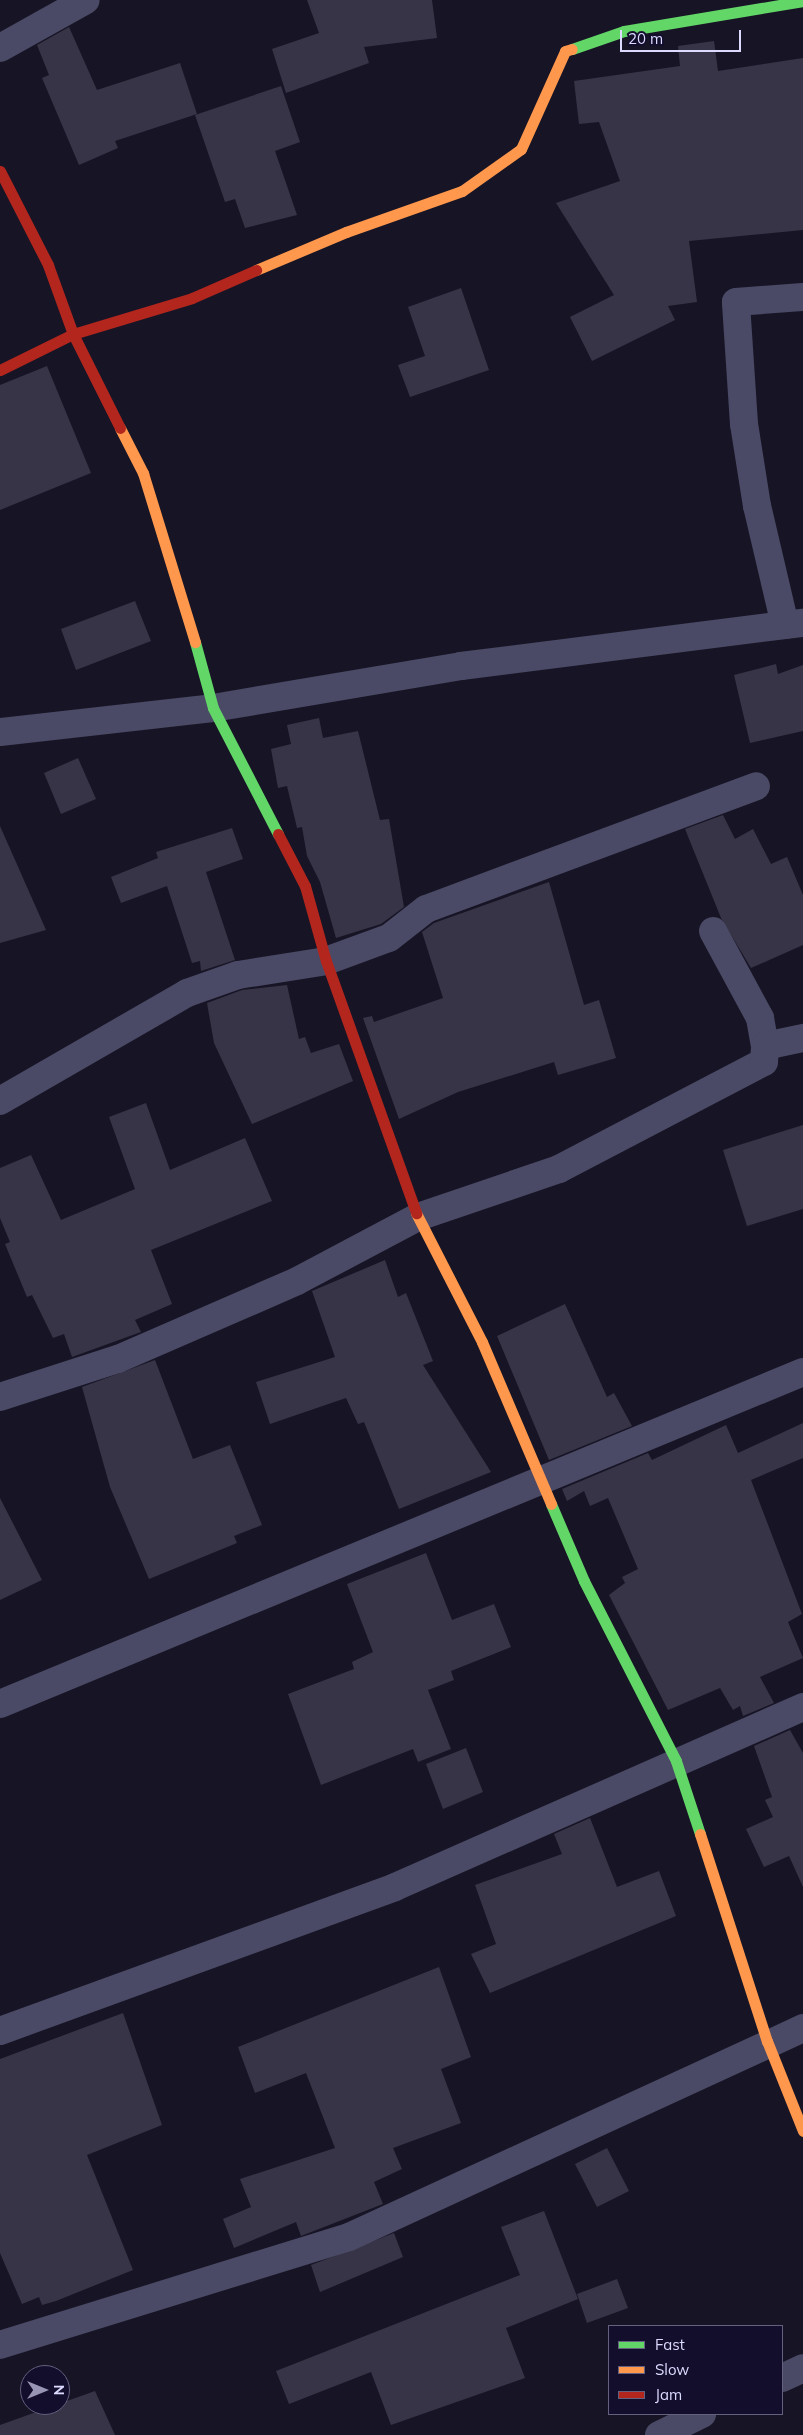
<!DOCTYPE html>
<style>
body{margin:0}
#map{position:relative;width:803px;height:2435px;overflow:hidden;background:#171525;font-family:Mulish,sans-serif}
div>[style]{position:absolute}
.building>*{inset:0;background:#363446}
.street>*{height:28px;margin:-14px;padding:0 14px;transform-origin:14px;border-radius:14px;background:#4a4a66}
.fast>*{height:11px;margin:-5.5px;padding:0 5.5px;transform-origin:5.5px;border-radius:5.5px;background:#63d668}
.slow>*{height:11px;margin:-5.5px;padding:0 5.5px;transform-origin:5.5px;border-radius:5.5px;background:#ff974d}
.jam>*{height:11px;margin:-5.5px;padding:0 5.5px;transform-origin:5.5px;border-radius:5.5px;background:#b3261e}
span{translate:-50% -50%;white-space:nowrap;text-align:center;line-height:1.15;-webkit-text-stroke:4px #120e2c;paint-order:stroke}
.legend{position:absolute;left:608px;top:2325px;width:175px;height:90px;box-sizing:border-box;background:#120e2c;border:1px solid #636080;margin:0;padding:6px 9px;list-style:none;font-size:15px;color:#dcdaff}
.legend li{display:flex;align-items:center;gap:10px;height:25px}
.legend b{width:25px;border:1px solid #636080}
.north{position:absolute;left:20px;top:2365px;width:50px;height:50px;box-sizing:border-box;background:#120e2c;border:1px solid #636080;border-radius:50%;rotate:90deg;font-size:14px;font-weight:700;line-height:20px;text-align:center;color:#dcdaff}
.north::after{content:'';display:block;margin:auto;width:18px;height:22px;background:#9795b3;clip-path:polygon(50% 0,100% 100%,50% 72%,0 100%)}
.scale{position:absolute;left:620px;top:30px;width:121px;height:22px;box-sizing:border-box;border:2px solid #dcdaff;border-top:0;padding-left:6px;font-size:15px;line-height:18px;white-space:nowrap;color:#dcdaff;-webkit-text-stroke:4px #120e2c;paint-order:stroke}
</style>
<div id="map">
<div class="building">
<div style="clip-path:polygon(307px 0,432px 0,437px 38px,364px 47px,369px 63px,286px 93px,272px 49px,319px 33px)"></div>
<div style="clip-path:polygon(69px 27px,97px 90px,180px 63px,197px 114px,115px 141px,118px 148px,79px 165px,42px 78px,49px 75px,37px 45px)"></div>
<div style="clip-path:polygon(714px 41px,718px 71px,803px 58px,803px 230px,689px 241px,697px 302px,668px 306px,675px 320px,592px 361px,570px 317px,614px 295px,556px 203px,620px 181px,599px 122px,579px 124px,574px 81px,680px 66px,678px 46px)"></div>
<div style="clip-path:polygon(281px 86px,300px 142px,275px 151px,297px 215px,245px 228px,235px 199px,225px 202px,195px 115px)"></div>
<div style="clip-path:polygon(461px 288px,489px 370px,410px 397px,398px 365px,425px 356px,408px 307px)"></div>
<div style="clip-path:polygon(47px 366px,91px 473px,0 510px,0 385px)"></div>
<div style="clip-path:polygon(135px 601px,151px 641px,76px 670px,61px 629px)"></div>
<div style="clip-path:polygon(776px 664px,778px 674px,803px 665px,803px 731px,750px 743px,734px 675px)"></div>
<div style="clip-path:polygon(319px 718px,323px 738px,358px 731px,380px 820px,389px 819px,404px 907px,381px 924px,336px 938px,320px 882px,307px 856px,302px 827px,297px 828px,287px 786px,278px 788px,271px 749px,291px 744px,287px 725px)"></div>
<div style="clip-path:polygon(78px 758px,96px 799px,61px 814px,44px 773px)"></div>
<div style="clip-path:polygon(723px 815px,735px 839px,753px 829px,771px 864px,787px 857px,803px 895px,803px 945px,751px 968px,721px 918px,685px 829px)"></div>
<div style="clip-path:polygon(0 826px,46px 930px,0 943px)"></div>
<div style="clip-path:polygon(232px 828px,243px 859px,206px 872px,235px 960px,201px 971px,200px 961px,192px 963px,167px 886px,121px 903px,111px 877px,158px 858px,156px 852px)"></div>
<div style="clip-path:polygon(549px 882px,584px 1005px,599px 1000px,616px 1058px,558px 1075px,554px 1062px,458px 1092px,399px 1119px,363px 1018px,372px 1016px,374px 1022px,443px 998px,422px 932px,434px 923px)"></div>
<div style="clip-path:polygon(287px 985px,299px 1039px,305px 1037px,311px 1053px,339px 1044px,353px 1081px,252px 1124px,214px 1043px,207px 1003px,242px 990px)"></div>
<div style="clip-path:polygon(146px 1103px,170px 1170px,245px 1138px,272px 1201px,151px 1250px,172px 1304px,135px 1320px,141px 1332px,72px 1357px,64px 1334px,53px 1338px,32px 1295px,27px 1297px,5px 1244px,10px 1242px,0 1218px,0 1168px,31px 1155px,61px 1220px,135px 1189px,109px 1117px)"></div>
<div style="clip-path:polygon(803px 1125px,803px 1209px,747px 1226px,723px 1150px)"></div>
<div style="clip-path:polygon(385px 1260px,398px 1297px,406px 1293px,433px 1361px,423px 1365px,491px 1472px,399px 1509px,364px 1422px,358px 1424px,346px 1398px,270px 1424px,256px 1382px,335px 1357px,312px 1291px)"></div>
<div style="clip-path:polygon(565px 1304px,607px 1397px,614px 1393px,632px 1426px,549px 1460px,497px 1336px)"></div>
<div style="clip-path:polygon(155px 1360px,193px 1459px,230px 1445px,262px 1525px,234px 1536px,237px 1543px,149px 1579px,110px 1487px,82px 1387px)"></div>
<div style="clip-path:polygon(803px 1423px,803px 1458px,751px 1480px,802px 1614px,788px 1622px,803px 1658px,760px 1677px,774px 1703px,743px 1716px,740px 1706px,733px 1710px,720px 1688px,668px 1710px,609px 1595px,625px 1583px,622px 1577px,638px 1569px,608px 1498px,590px 1506px,584px 1491px,567px 1501px,562px 1489px,648px 1453px,652px 1460px,726px 1425px,738px 1453px)"></div>
<div style="clip-path:polygon(0 1498px,42px 1580px,0 1600px)"></div>
<div style="clip-path:polygon(426px 1553px,452px 1620px,494px 1604px,511px 1647px,451px 1671px,454px 1680px,428px 1690px,451px 1749px,418px 1762px,413px 1749px,321px 1785px,288px 1694px,354px 1669px,352px 1662px,373px 1652px,347px 1584px)"></div>
<div style="clip-path:polygon(790px 1730px,803px 1753px,803px 1887px,789px 1856px,764px 1867px,746px 1829px,773px 1817px,765px 1800px,772px 1797px,754px 1746px)"></div>
<div style="clip-path:polygon(466px 1748px,483px 1792px,443px 1809px,426px 1764px)"></div>
<div style="clip-path:polygon(590px 1818px,617px 1887px,659px 1871px,676px 1916px,490px 1993px,471px 1954px,496px 1944px,475px 1885px,562px 1854px,554px 1834px)"></div>
<div style="clip-path:polygon(439px 1967px,471px 2057px,441px 2069px,461px 2123px,393px 2148px,402px 2169px,374px 2182px,383px 2204px,301px 2236px,296px 2222px,234px 2248px,223px 2219px,251px 2207px,240px 2179px,335px 2148px,306px 2073px,255px 2093px,238px 2047px)"></div>
<div style="clip-path:polygon(123px 2013px,162px 2125px,87px 2155px,133px 2270px,56px 2301px,42px 2305px,39px 2297px,22px 2304px,0 2253px,0 2059px)"></div>
<div style="clip-path:polygon(607px 2148px,629px 2191px,597px 2207px,575px 2164px)"></div>
<div style="clip-path:polygon(544px 2211px,578px 2299px,506px 2328px,525px 2378px,391px 2425px,371px 2372px,289px 2404px,276px 2371px,520px 2275px,501px 2227px)"></div>
<div style="clip-path:polygon(394px 2233px,403px 2257px,320px 2292px,311px 2265px)"></div>
<div style="clip-path:polygon(617px 2279px,628px 2308px,587px 2323px,577px 2294px)"></div>
<div style="clip-path:polygon(95px 2391px,115px 2435px,0 2435px,0 2425px)"></div>
</div>
<div class="street">
<div style="left:0;top:48px;width:98px;rotate:-29.2deg"></div>
<div style="left:785px;top:625px;width:122px;rotate:-103.2deg"></div>
<div style="left:757px;top:506px;width:83px;rotate:-99deg"></div>
<div style="left:744px;top:424px;width:122px;rotate:-93.8deg"></div>
<div style="left:736px;top:302px;width:67px;rotate:-4.3deg"></div>
<div style="left:0;top:732px;width:214px;rotate:-6.4deg"></div>
<div style="left:213px;top:708px;width:252px;rotate:-9.6deg"></div>
<div style="left:461px;top:666px;width:345px;rotate:-7.2deg"></div>
<div style="left:713px;top:931px;width:99px;rotate:61.6deg"></div>
<div style="left:760px;top:1018px;width:28px;rotate:80deg"></div>
<div style="left:765px;top:1046px;width:39px;rotate:-12deg"></div>
<div style="left:0;top:1101px;width:216px;rotate:-30deg"></div>
<div style="left:187px;top:993px;width:54px;rotate:-19.4deg"></div>
<div style="left:238px;top:975px;width:89px;rotate:-9deg"></div>
<div style="left:326px;top:961px;width:67px;rotate:-20.1deg"></div>
<div style="left:389px;top:938px;width:47px;rotate:-38.1deg"></div>
<div style="left:426px;top:909px;width:352px;rotate:-20.4deg"></div>
<div style="left:0;top:1397px;width:124px;rotate:-17.9deg"></div>
<div style="left:118px;top:1359px;width:195px;rotate:-23.5deg"></div>
<div style="left:297px;top:1281px;width:137px;rotate:-27.9deg"></div>
<div style="left:418px;top:1217px;width:149px;rotate:-18.8deg"></div>
<div style="left:559px;top:1169px;width:231px;rotate:-27.6deg"></div>
<div style="left:764px;top:1062px;width:16px;rotate:-86deg"></div>
<div style="left:0;top:1704px;width:869px;rotate:-22.46deg"></div>
<div style="left:0;top:2031px;width:420px;rotate:-20deg"></div>
<div style="left:395px;top:1887px;width:446px;rotate:-23.8deg"></div>
<div style="left:0;top:2345px;width:365px;rotate:-17.2deg"></div>
<div style="left:349px;top:2237px;width:500px;rotate:-24.7deg"></div>
<div style="left:782px;top:2378px;width:23px;rotate:-25deg"></div>
<div style="left:659px;top:2435px;width:48px;rotate:-26deg"></div>
</div>
<div class="fast">
<div style="left:572px;top:49px;width:55px;rotate:-19.1deg"></div>
<div style="left:624px;top:31px;width:181px;rotate:-9.5deg"></div>
<div style="left:195px;top:642px;width:68px;rotate:74.7deg"></div>
<div style="left:213px;top:708px;width:142px;rotate:62.7deg"></div>
<div style="left:551px;top:1504px;width:84px;rotate:66.8deg"></div>
<div style="left:584px;top:1581px;width:202px;rotate:62.9deg"></div>
<div style="left:676px;top:1761px;width:77px;rotate:71.8deg"></div>
</div>
<div class="slow">
<div style="left:256px;top:270px;width:98px;rotate:-22.9deg"></div>
<div style="left:346px;top:232px;width:123px;rotate:-19.5deg"></div>
<div style="left:462px;top:191px;width:72px;rotate:-35.4deg"></div>
<div style="left:521px;top:149px;width:107px;rotate:-65.8deg"></div>
<div style="left:565px;top:51px;width:7px;rotate:-16deg"></div>
<div style="left:120px;top:428px;width:51px;rotate:62.9deg"></div>
<div style="left:143px;top:473px;width:177px;rotate:72.9deg"></div>
<div style="left:416px;top:1213px;width:145px;rotate:62.9deg"></div>
<div style="left:482px;top:1342px;width:176px;rotate:66.9deg"></div>
<div style="left:700px;top:1834px;width:218px;rotate:72.1deg"></div>
<div style="left:767px;top:2041px;width:97px;rotate:68.2deg"></div>
</div>
<div class="jam">
<div style="left:0;top:171px;width:106px;rotate:62.9deg"></div>
<div style="left:48px;top:265px;width:73px;rotate:70.1deg"></div>
<div style="left:73px;top:334px;width:105px;rotate:63.4deg"></div>
<div style="left:0;top:370px;width:81px;rotate:-26.3deg"></div>
<div style="left:73px;top:334px;width:124px;rotate:-16.8deg"></div>
<div style="left:192px;top:298px;width:70px;rotate:-23.6deg"></div>
<div style="left:278px;top:834px;width:59px;rotate:62.6deg"></div>
<div style="left:305px;top:886px;width:78px;rotate:74.4deg"></div>
<div style="left:326px;top:961px;width:268px;rotate:70.3deg"></div>
</div>
<ul class="legend">
<li><b style="height:6px;background:#63d668"></b>Fast</li>
<li><b style="height:6px;background:#ff974d"></b>Slow</li>
<li><b style="height:6px;background:#b3261e"></b>Jam</li>
</ul>
<div class="north">N</div>
<div class="scale">20 m</div>
</div>
